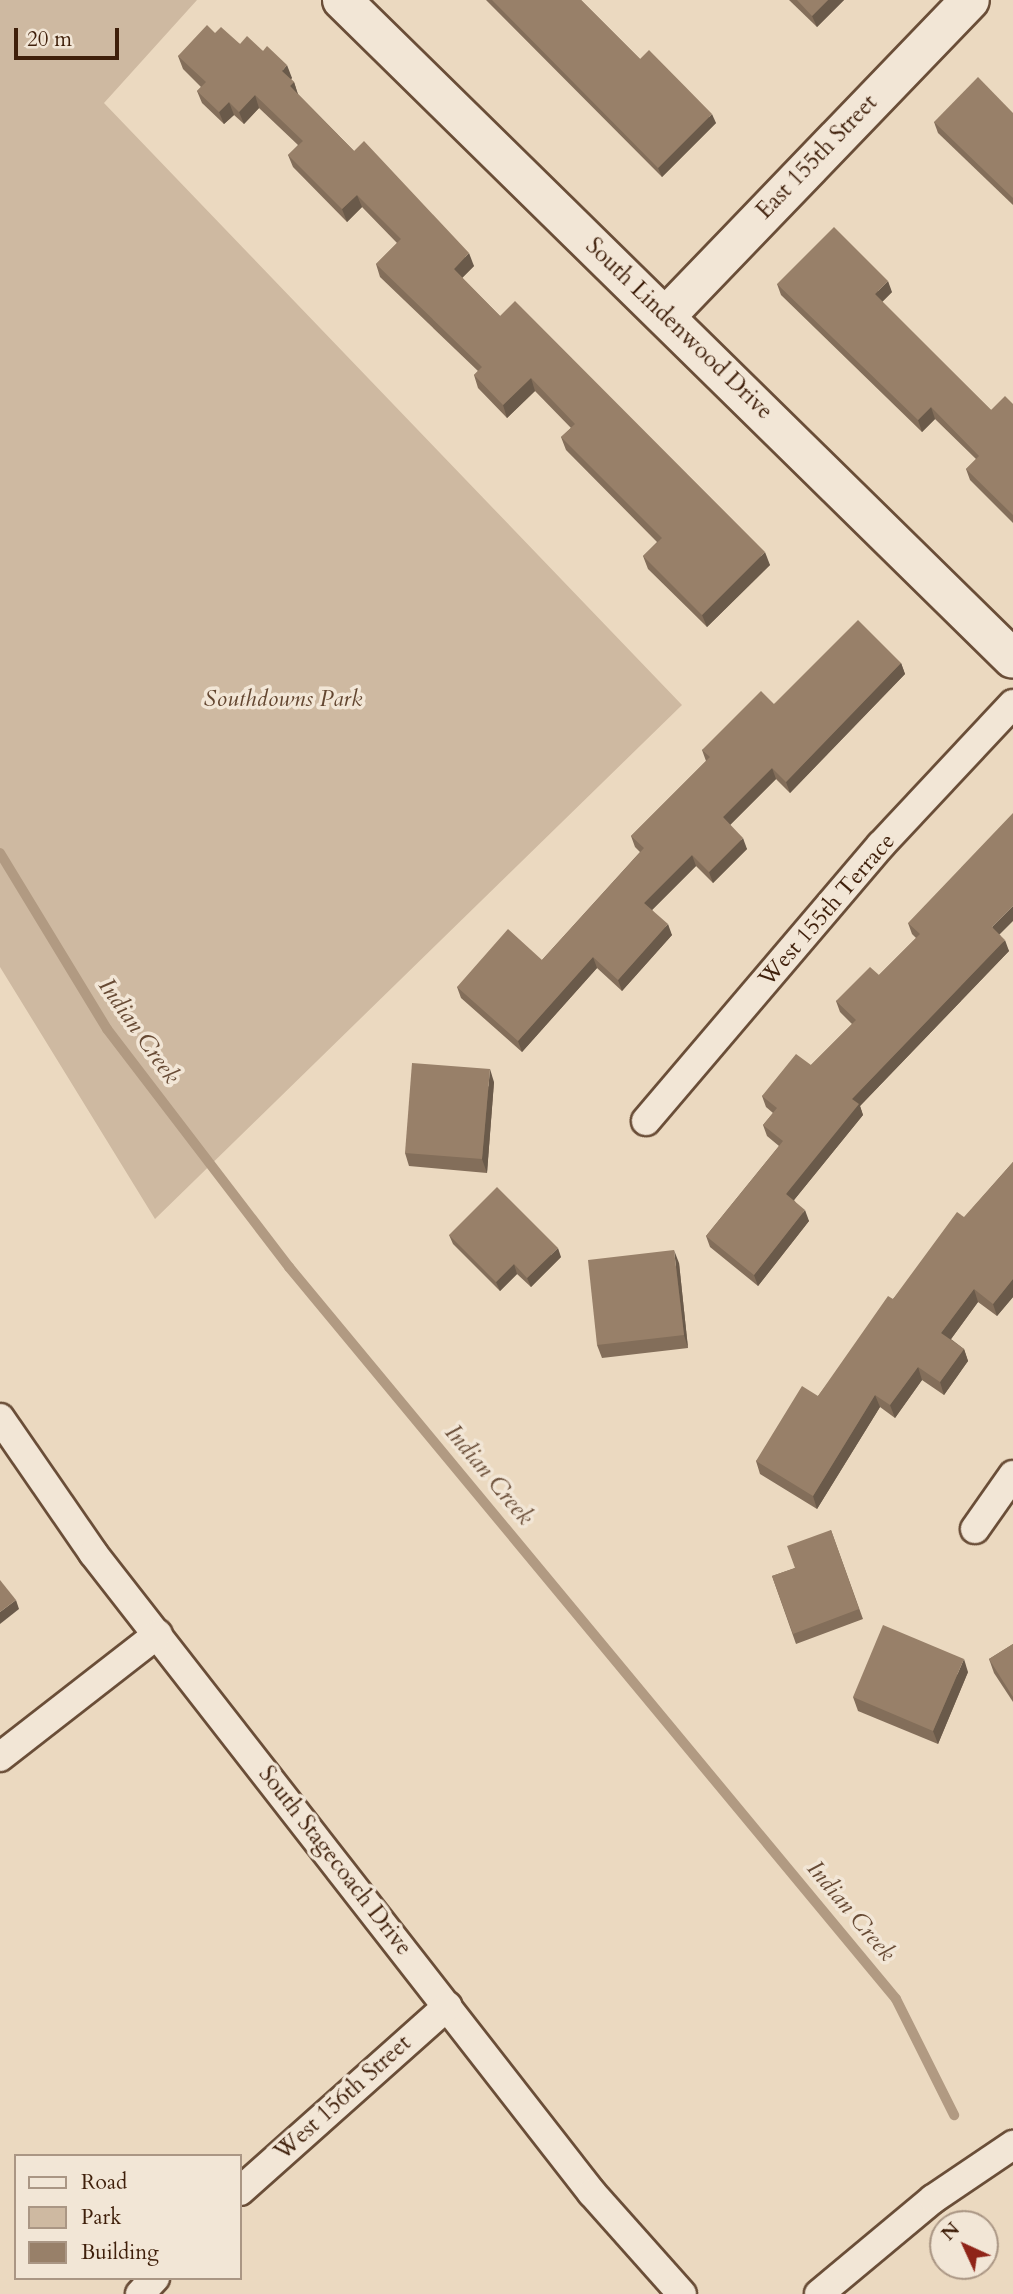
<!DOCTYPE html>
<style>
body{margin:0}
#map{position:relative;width:1013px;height:2294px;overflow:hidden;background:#ebd9c0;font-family:Cardo,serif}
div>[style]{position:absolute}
.green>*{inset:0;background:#ceb9a1}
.stream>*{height:10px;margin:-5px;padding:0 5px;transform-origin:5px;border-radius:5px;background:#b19a82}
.roads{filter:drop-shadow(2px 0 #6a4e38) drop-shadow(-2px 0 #6a4e38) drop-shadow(0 2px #6a4e38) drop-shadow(0 -2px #6a4e38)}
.street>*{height:28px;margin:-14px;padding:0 14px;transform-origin:14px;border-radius:14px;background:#f2e6d6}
.secondary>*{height:38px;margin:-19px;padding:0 19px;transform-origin:19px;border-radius:19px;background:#f2e6d6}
.wall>*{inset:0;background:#836e5a}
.shaded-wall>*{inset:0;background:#6a5a4a}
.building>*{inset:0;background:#988069}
span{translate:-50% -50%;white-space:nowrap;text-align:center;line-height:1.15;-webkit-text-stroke:7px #f2e6d6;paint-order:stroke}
.street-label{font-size:23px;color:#3f1f0a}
.park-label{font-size:23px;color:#634630;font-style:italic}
.water-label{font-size:24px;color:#674a34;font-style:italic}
.legend{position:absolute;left:14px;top:2154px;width:228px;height:126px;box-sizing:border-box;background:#f2e6d6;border:2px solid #aa9684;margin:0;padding:9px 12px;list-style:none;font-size:21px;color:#3f1f0a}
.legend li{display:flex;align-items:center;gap:14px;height:35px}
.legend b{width:35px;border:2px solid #aa9684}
.north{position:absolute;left:929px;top:2210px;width:70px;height:70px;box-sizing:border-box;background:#f2e6d6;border:2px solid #aa9684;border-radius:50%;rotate:315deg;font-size:19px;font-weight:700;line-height:28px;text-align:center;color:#3f1f0a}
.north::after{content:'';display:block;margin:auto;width:24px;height:32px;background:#8f2418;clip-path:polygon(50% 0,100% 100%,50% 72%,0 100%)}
.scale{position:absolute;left:14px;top:28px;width:105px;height:32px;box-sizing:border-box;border:4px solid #3f1f0a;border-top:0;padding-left:9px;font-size:21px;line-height:24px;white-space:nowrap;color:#3f1f0a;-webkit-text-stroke:5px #f2e6d6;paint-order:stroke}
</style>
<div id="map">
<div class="green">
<div style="clip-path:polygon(0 0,197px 0,104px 103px,682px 705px,155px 1219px,0 967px)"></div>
</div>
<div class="stream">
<div style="left:0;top:853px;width:206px;rotate:58.7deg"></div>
<div style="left:107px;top:1029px;width:300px;rotate:52.6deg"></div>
<div style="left:289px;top:1267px;width:951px;rotate:50.33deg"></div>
<div style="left:896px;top:1999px;width:130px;rotate:63.4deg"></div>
</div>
<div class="roads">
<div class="street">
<div style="left:646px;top:1121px;width:362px;rotate:-49.6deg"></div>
<div style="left:881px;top:845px;width:193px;rotate:-46.9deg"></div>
<div style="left:0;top:1418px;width:164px;rotate:55.4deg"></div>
<div style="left:93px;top:1553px;width:812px;rotate:52.06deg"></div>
<div style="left:592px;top:2193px;width:135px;rotate:48.3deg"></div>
<div style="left:975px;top:1529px;width:66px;rotate:-54.9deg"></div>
<div style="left:0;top:1757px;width:200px;rotate:-37.9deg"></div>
<div style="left:240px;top:2191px;width:278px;rotate:-41.7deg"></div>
<div style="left:140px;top:2294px;width:22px;rotate:-47deg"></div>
<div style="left:819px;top:2294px;width:148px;rotate:-39.8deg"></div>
<div style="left:933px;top:2199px;width:97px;rotate:-34deg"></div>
</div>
<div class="secondary">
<div style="left:342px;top:0;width:940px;rotate:44.48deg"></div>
<div style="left:666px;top:316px;width:438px;rotate:-46.1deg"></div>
</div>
</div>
<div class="wall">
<div style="clip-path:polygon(486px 0,581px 0,640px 59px,716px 123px,662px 177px)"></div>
<div style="clip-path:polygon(789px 0,844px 0,817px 27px)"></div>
<div style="clip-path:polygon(215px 33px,240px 44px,263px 51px,292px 78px,291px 79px,294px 82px,298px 94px,354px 151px,474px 266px,462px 278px,500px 316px,770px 565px,707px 627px,648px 569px,643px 556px,657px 542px,566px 450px,561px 437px,571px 428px,535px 391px,507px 418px,478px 388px,474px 375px,478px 371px,380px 277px,376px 264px,397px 243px,362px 207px,347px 222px,293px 167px,288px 155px,298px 145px,259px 108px,244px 124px,234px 115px,224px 124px,202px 103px,197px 91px,201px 87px,183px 69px,178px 56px)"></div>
<div style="clip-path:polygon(1013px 113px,1013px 205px,938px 133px,934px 122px)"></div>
<div style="clip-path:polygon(777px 284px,892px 292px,882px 302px,991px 410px,1013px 404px,1013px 523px,970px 480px,966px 469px,976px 459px,935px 419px,922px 432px,781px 295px)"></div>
<div style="clip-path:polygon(901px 663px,905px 674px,790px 793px,776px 779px,730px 825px,747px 849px,713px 883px,696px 866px,652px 910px,672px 935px,622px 991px,597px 968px,522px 1052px,461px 998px,457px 987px,542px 960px,640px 852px,635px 847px,631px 836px,706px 761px,702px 750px,774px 704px)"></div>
<div style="clip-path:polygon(908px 923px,1000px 935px,1009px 951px,860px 1106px,863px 1115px,794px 1200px,809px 1221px,758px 1286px,710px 1247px,706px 1236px,779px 1146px,767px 1136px,763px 1125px,773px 1113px,766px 1107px,762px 1096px,811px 1065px,852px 1024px,840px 1012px,836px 1001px,879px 975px,916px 938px,912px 934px)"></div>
<div style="clip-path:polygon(494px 1082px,487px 1173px,409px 1166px,405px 1153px)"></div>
<div style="clip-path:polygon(1013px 1162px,1013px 1297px,997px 1316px,978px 1302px,951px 1339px,964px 1349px,968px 1361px,944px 1395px,922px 1380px,895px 1418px,880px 1407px,817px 1509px,760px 1474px,756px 1461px,818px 1396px,893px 1299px)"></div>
<div style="clip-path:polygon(449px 1235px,561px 1257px,531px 1287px,517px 1274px,500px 1291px,453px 1244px)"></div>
<div style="clip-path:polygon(679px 1263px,688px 1348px,602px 1358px,597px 1345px)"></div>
<div style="clip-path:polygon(831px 1530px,863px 1619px,796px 1644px,772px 1576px,795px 1568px)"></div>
<div style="clip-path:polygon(1013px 1644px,1013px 1702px,994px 1673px,989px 1659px)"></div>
<div style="clip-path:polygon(968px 1672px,938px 1744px,858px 1711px,853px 1697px)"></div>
</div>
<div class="shaded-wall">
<div style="clip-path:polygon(828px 0,844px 0,817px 27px,812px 16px)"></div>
<div style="clip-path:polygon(287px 65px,292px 78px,286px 84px,282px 71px)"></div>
<div style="clip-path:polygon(294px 82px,298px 95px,290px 86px)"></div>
<div style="clip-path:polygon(255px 95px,259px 108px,244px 124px,239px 112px)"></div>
<div style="clip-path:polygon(229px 102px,234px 115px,224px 124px,219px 112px)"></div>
<div style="clip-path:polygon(712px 114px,716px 123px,662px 177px,658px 168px)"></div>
<div style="clip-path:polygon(357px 195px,362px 207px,347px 222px,342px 209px)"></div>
<div style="clip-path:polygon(469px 253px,474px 266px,458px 282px,454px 269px)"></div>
<div style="clip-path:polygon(888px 281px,892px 292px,879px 305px,875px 294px)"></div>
<div style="clip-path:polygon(531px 378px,535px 391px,507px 418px,503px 405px)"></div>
<div style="clip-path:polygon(931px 407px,935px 419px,922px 432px,918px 420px)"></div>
<div style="clip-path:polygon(765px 552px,770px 565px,707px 627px,702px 615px)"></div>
<div style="clip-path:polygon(901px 663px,905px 674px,790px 793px,786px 782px)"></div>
<div style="clip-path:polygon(772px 768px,776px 779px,727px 828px,723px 817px)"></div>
<div style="clip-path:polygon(743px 838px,747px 849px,713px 883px,709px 872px)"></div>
<div style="clip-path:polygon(692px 855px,696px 866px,648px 914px,644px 903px)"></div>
<div style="clip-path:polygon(1013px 906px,1013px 921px,996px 938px,992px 927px)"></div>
<div style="clip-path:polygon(668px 924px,672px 935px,622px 991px,618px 980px)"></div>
<div style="clip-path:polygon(1005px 940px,1009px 951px,860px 1106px,863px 1115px,790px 1205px,786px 1194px,852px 1099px)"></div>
<div style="clip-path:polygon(593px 957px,597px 968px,522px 1052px,518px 1041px)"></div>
<div style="clip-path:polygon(490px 1069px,494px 1082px,487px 1173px,482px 1159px)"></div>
<div style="clip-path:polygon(805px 1210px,809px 1221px,758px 1286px,754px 1275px)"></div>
<div style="clip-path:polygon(558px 1248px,561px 1257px,531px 1287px,527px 1278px)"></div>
<div style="clip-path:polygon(674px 1250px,679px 1263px,688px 1348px,684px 1335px)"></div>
<div style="clip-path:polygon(514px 1264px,517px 1274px,500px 1291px,496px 1282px)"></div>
<div style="clip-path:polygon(1013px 1279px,1013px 1297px,997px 1316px,993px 1304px)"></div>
<div style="clip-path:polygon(974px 1289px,978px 1302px,946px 1346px,941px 1333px)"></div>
<div style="clip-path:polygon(964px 1349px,968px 1361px,944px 1395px,940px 1382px)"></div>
<div style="clip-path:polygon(918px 1367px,922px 1380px,895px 1418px,890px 1405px)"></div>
<div style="clip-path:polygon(875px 1395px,880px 1407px,817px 1509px,813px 1496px)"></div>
<div style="clip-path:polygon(16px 1600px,19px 1609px,0 1624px,0 1612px)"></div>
<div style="clip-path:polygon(964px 1659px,968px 1672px,938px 1744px,933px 1731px)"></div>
</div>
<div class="building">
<div style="clip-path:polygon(492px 0,581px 0,640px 59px,649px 50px,712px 114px,658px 168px)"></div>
<div style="clip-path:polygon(797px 0,828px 0,812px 16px)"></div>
<div style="clip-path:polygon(207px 25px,215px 33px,221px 27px,240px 44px,247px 36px,263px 51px,267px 46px,287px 65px,282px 71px,294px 82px,290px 86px,354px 151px,364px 141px,469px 253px,454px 269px,500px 316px,515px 301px,765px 552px,702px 615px,643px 556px,662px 538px,561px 437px,575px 424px,531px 378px,503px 405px,474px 375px,482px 367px,376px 264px,401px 239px,357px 195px,342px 209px,288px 155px,303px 141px,255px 95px,239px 112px,229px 102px,219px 112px,197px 91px,206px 82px,178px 56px)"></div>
<div style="clip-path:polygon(978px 77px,1013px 113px,1013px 198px,934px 122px)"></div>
<div style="clip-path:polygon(834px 227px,888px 281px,875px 294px,991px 410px,1005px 396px,1013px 404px,1013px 515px,966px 469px,979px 456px,931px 407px,918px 420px,777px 284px)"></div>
<div style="clip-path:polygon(858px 620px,901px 663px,786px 782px,772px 768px,723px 817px,743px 838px,709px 872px,692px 855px,644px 903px,668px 924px,618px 980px,593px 957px,518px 1041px,457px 987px,508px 929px,542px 960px,644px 848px,631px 836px,710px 757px,702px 750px,761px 691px,774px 704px)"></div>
<div style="clip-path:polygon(1013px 813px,1013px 906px,992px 927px,1005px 940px,852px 1099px,859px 1104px,786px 1194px,805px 1210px,754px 1275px,706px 1236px,783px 1141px,763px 1125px,777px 1108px,762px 1096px,796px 1054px,811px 1065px,856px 1020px,836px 1001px,870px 967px,879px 975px,920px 934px,908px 923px)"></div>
<div style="clip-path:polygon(412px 1063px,490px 1069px,482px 1159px,405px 1153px)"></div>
<div style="clip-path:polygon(1013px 1162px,1013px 1279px,993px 1304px,974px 1289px,941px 1333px,964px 1349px,940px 1382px,918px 1367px,890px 1405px,875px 1395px,813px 1496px,756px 1461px,802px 1386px,818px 1396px,888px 1296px,893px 1299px,957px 1212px,964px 1217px)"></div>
<div style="clip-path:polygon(497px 1187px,558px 1248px,527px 1278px,514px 1264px,496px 1282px,449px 1235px)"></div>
<div style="clip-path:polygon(674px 1250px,684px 1335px,597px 1345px,588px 1260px)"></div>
<div style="clip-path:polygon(831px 1530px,859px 1609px,793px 1634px,772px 1576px,795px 1568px,787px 1546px)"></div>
<div style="clip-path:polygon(0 1580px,16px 1600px,0 1612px)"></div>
<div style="clip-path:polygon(883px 1625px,964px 1659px,933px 1731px,853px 1697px)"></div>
<div style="clip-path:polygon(1013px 1644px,1013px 1697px,989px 1659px)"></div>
</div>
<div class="street-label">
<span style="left:817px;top:157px;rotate:-46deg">East 155th Street</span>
<span style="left:679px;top:329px;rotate:44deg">South Lindenwood Drive</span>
<span style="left:827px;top:910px;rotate:-49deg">West 155th Terrace</span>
<span style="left:335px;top:1861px;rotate:52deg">South Stagecoach Drive</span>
<span style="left:343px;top:2098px;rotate:-42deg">West 156th Street</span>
</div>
<div class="park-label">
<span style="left:283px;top:699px">Southdowns Park</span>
</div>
<div class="water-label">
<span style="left:139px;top:1031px;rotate:55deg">Indian Creek</span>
<span style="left:489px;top:1475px;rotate:50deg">Indian Creek</span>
<span style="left:851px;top:1911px;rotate:50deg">Indian Creek</span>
</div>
<ul class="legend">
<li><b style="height:9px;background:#f2e6d6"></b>Road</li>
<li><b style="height:19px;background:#ceb9a1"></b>Park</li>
<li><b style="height:19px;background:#988069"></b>Building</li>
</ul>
<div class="north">N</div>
<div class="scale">20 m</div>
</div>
